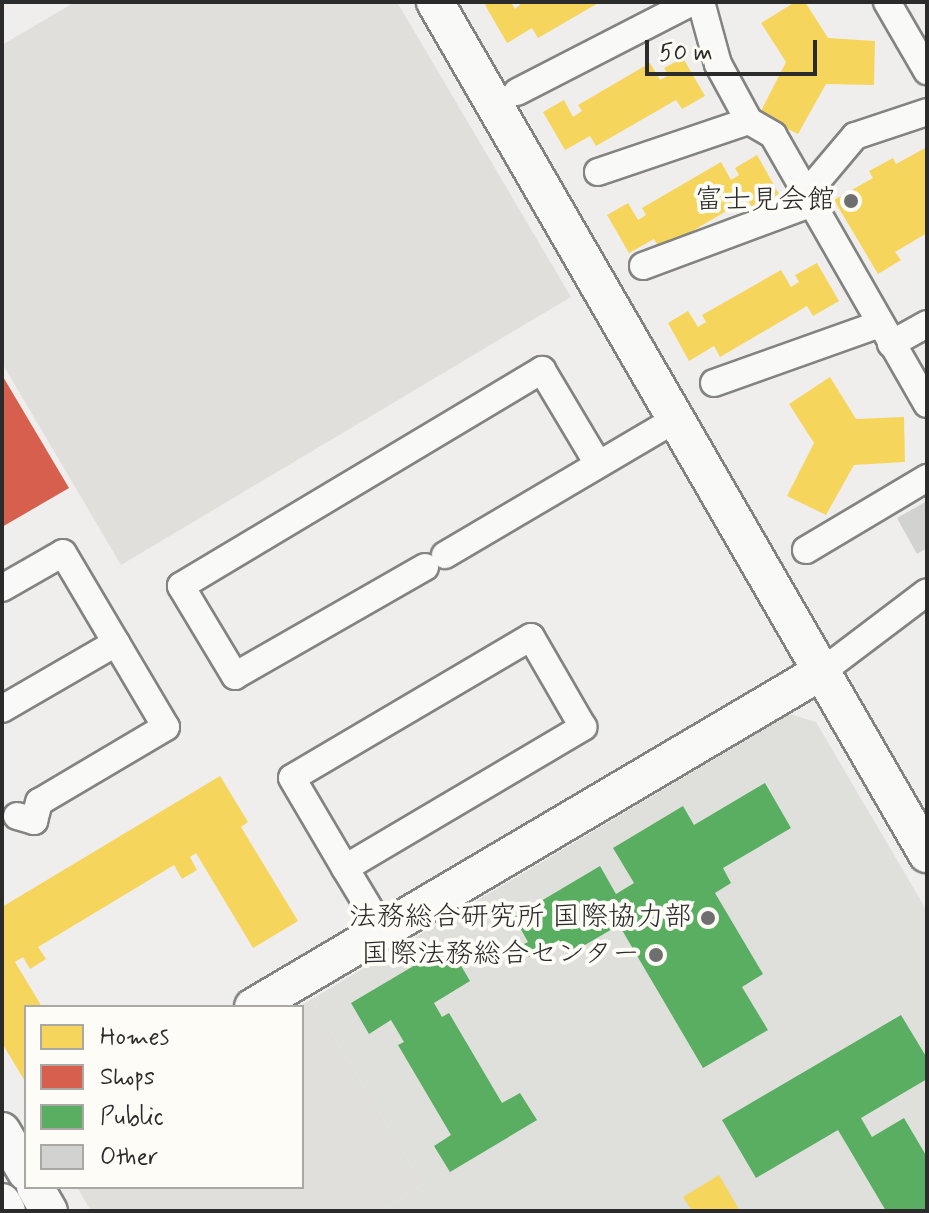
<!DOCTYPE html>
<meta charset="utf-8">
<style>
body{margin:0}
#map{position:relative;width:929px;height:1213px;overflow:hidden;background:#efeeec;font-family:Mynerve,"Klee One",sans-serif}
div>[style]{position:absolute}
.built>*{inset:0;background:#dfdfdc}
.green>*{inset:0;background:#e0dfdc}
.homes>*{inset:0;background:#f6d55c}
.shops>*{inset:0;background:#d6604d}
.public>*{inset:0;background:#5aae61}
.building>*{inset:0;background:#d2d2d0}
.roads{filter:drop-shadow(2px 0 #838382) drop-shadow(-2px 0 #838382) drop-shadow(0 2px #838382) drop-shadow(0 -2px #838382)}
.street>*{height:26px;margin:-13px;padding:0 13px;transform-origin:13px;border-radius:13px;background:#f9f9f7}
.secondary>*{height:36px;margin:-18px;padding:0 18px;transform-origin:18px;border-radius:18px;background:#f9f9f7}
.dots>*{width:22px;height:22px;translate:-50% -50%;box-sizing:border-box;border:4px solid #fdfcf7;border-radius:50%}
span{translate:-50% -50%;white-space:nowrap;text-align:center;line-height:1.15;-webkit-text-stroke:8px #fdfcf7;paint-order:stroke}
.poi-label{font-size:28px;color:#2b2b2b}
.right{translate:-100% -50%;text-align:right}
.frame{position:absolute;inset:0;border:4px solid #2b2b2b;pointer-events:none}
.legend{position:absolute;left:24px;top:1005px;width:280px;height:184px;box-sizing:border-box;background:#fdfcf7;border:2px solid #a9a8a5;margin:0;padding:10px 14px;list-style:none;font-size:24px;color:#2b2b2b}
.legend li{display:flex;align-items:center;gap:16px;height:40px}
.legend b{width:40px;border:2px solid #a9a8a5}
.scale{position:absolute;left:645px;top:40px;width:172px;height:36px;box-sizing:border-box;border:4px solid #2b2b2b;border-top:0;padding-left:10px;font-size:24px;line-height:28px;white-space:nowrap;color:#2b2b2b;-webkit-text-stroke:6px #fdfcf7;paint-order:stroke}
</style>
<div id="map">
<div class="built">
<div style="clip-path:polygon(790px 714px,816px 722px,927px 911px,927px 1211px,380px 1211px,423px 1185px,312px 999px)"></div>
</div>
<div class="green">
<div style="clip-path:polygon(75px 2px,397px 2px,571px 297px,121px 565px,2px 363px,2px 45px)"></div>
<div style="clip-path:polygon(312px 999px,423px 1185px,380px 1211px,91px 1211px,77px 1187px,302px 1187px,298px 1007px)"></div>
</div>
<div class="homes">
<div style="clip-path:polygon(490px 2px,511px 2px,515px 9px,523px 2px,600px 2px,538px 38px,532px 28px,507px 43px,485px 5px)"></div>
<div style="clip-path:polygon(795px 2px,805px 2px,828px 38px,875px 41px,874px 85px,826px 84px,798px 134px,759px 115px,786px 62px,761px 23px)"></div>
<div style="clip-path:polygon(683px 58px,705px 96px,682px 109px,676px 100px,596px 146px,590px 136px,565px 150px,543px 112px,564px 100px,573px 117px,582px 111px,578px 105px,650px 63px,660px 80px,669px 75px,664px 68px)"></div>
<div style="clip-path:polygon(927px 147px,927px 233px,895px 252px,901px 260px,878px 274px,834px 200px,873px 178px,869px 171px,893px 158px,896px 164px)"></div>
<div style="clip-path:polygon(757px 155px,779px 194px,753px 209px,747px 199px,660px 250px,654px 239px,629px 253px,607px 215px,628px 203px,638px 220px,646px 215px,642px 208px,721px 162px,731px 180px,739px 175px,735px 168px)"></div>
<div style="clip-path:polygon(817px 263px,839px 301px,813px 316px,807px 306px,720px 357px,714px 346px,689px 361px,668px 323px,688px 311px,698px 327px,706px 322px,702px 315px,781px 270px,791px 287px,799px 282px,795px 275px)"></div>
<div style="clip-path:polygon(830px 377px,856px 419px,904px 417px,905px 462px,854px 465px,826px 515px,787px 496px,814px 443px,789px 404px)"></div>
<div style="clip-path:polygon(220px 776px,248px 822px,241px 827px,298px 921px,253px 948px,196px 853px,190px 857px,197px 870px,182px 879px,174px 865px,38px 947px,46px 959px,30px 969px,23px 957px,15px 962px,42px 1007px,26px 1007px,26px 1083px,2px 1043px,2px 907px)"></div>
<div style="clip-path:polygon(719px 1175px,740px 1211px,692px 1211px,683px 1197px)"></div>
</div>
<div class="shops">
<div style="clip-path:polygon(2px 375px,69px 488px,2px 527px)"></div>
</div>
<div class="public">
<div style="clip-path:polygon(765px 783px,791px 828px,723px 868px,731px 883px,715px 893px,763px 974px,742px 987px,768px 1030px,703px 1068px,619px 925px,568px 955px,559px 940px,529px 957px,522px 945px,528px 942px,514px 917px,600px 866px,616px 894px,634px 883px,613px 848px,683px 806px,694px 825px)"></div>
<div style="clip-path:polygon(454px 942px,458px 948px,465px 944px,473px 956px,460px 964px,470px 981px,434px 1003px,442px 1017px,449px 1013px,502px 1103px,520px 1093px,537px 1120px,450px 1172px,434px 1146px,451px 1135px,398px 1045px,404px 1042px,391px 1020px,369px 1034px,351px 1003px)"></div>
<div style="clip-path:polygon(901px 1015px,927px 1058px,927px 1079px,861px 1118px,872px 1137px,904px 1118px,927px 1157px,927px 1211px,886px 1211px,838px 1130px,756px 1178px,722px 1120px)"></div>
</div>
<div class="building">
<div style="clip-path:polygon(927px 501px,927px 548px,917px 554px,897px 518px)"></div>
</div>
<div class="roads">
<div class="street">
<div style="left:701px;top:2px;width:64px;rotate:74.7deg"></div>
<div style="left:718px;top:64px;width:65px;rotate:61.5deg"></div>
<div style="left:749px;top:121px;width:28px;rotate:30deg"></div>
<div style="left:773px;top:135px;width:310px;rotate:60.2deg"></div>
<div style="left:887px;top:2px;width:80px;rotate:59.9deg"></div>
<div style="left:517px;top:92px;width:197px;rotate:-27.2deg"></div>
<div style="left:598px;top:172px;width:159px;rotate:-18.7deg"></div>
<div style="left:806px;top:194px;width:76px;rotate:-49.8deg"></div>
<div style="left:855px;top:136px;width:76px;rotate:-18.4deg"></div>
<div style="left:643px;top:266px;width:180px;rotate:-20.4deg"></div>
<div style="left:891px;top:344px;width:41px;rotate:-29.1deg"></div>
<div style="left:714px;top:383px;width:176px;rotate:-19.6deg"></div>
<div style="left:806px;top:550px;width:141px;rotate:-30.8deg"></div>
<div style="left:445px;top:555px;width:272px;rotate:-30.5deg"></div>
<div style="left:425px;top:567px;width:219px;rotate:150.2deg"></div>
<div style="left:235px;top:676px;width:105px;rotate:-121deg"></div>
<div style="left:181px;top:586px;width:421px;rotate:-30.9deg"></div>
<div style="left:542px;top:370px;width:109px;rotate:59.2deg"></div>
<div style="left:2px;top:588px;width:70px;rotate:-29.8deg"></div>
<div style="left:63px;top:553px;width:202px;rotate:59.4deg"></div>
<div style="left:166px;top:727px;width:147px;rotate:149.4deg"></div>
<div style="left:824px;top:670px;width:129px;rotate:-37.1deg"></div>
<div style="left:2px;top:709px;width:132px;rotate:-30.1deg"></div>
<div style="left:17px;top:816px;width:18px;rotate:16deg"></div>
<div style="left:34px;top:821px;width:20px;rotate:-75deg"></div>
<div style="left:345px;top:868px;width:277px;rotate:-30.6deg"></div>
<div style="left:583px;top:727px;width:104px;rotate:-120deg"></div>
<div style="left:531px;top:637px;width:277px;rotate:149.5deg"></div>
<div style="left:292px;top:778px;width:104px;rotate:59.5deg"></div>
<div style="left:345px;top:868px;width:74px;rotate:58.9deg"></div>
</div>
<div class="secondary">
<div style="left:435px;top:2px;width:984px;rotate:60deg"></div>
<div style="left:253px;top:1007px;width:663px;rotate:-30.55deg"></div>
<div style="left:2px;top:1131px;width:48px;rotate:59.7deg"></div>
<div style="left:35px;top:1187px;width:28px;rotate:60deg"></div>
<div style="left:2px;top:1202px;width:10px;rotate:61deg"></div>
</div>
</div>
<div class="dots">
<div style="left:851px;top:201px;background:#706f6f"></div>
<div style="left:708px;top:918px;background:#706f6f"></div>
<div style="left:656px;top:955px;background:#706f6f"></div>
</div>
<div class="poi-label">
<span class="right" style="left:835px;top:201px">富士見会館</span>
<span class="right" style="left:692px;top:918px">法務総合研究所 国際協力部</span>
<span class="right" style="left:640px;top:955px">国際法務総合センター</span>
</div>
<div class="frame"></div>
<ul class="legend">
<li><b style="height:22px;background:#f6d55c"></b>Homes</li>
<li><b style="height:22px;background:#d6604d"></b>Shops</li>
<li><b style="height:22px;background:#5aae61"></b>Public</li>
<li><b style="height:22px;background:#d2d2d0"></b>Other</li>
</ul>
<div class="scale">50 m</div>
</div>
